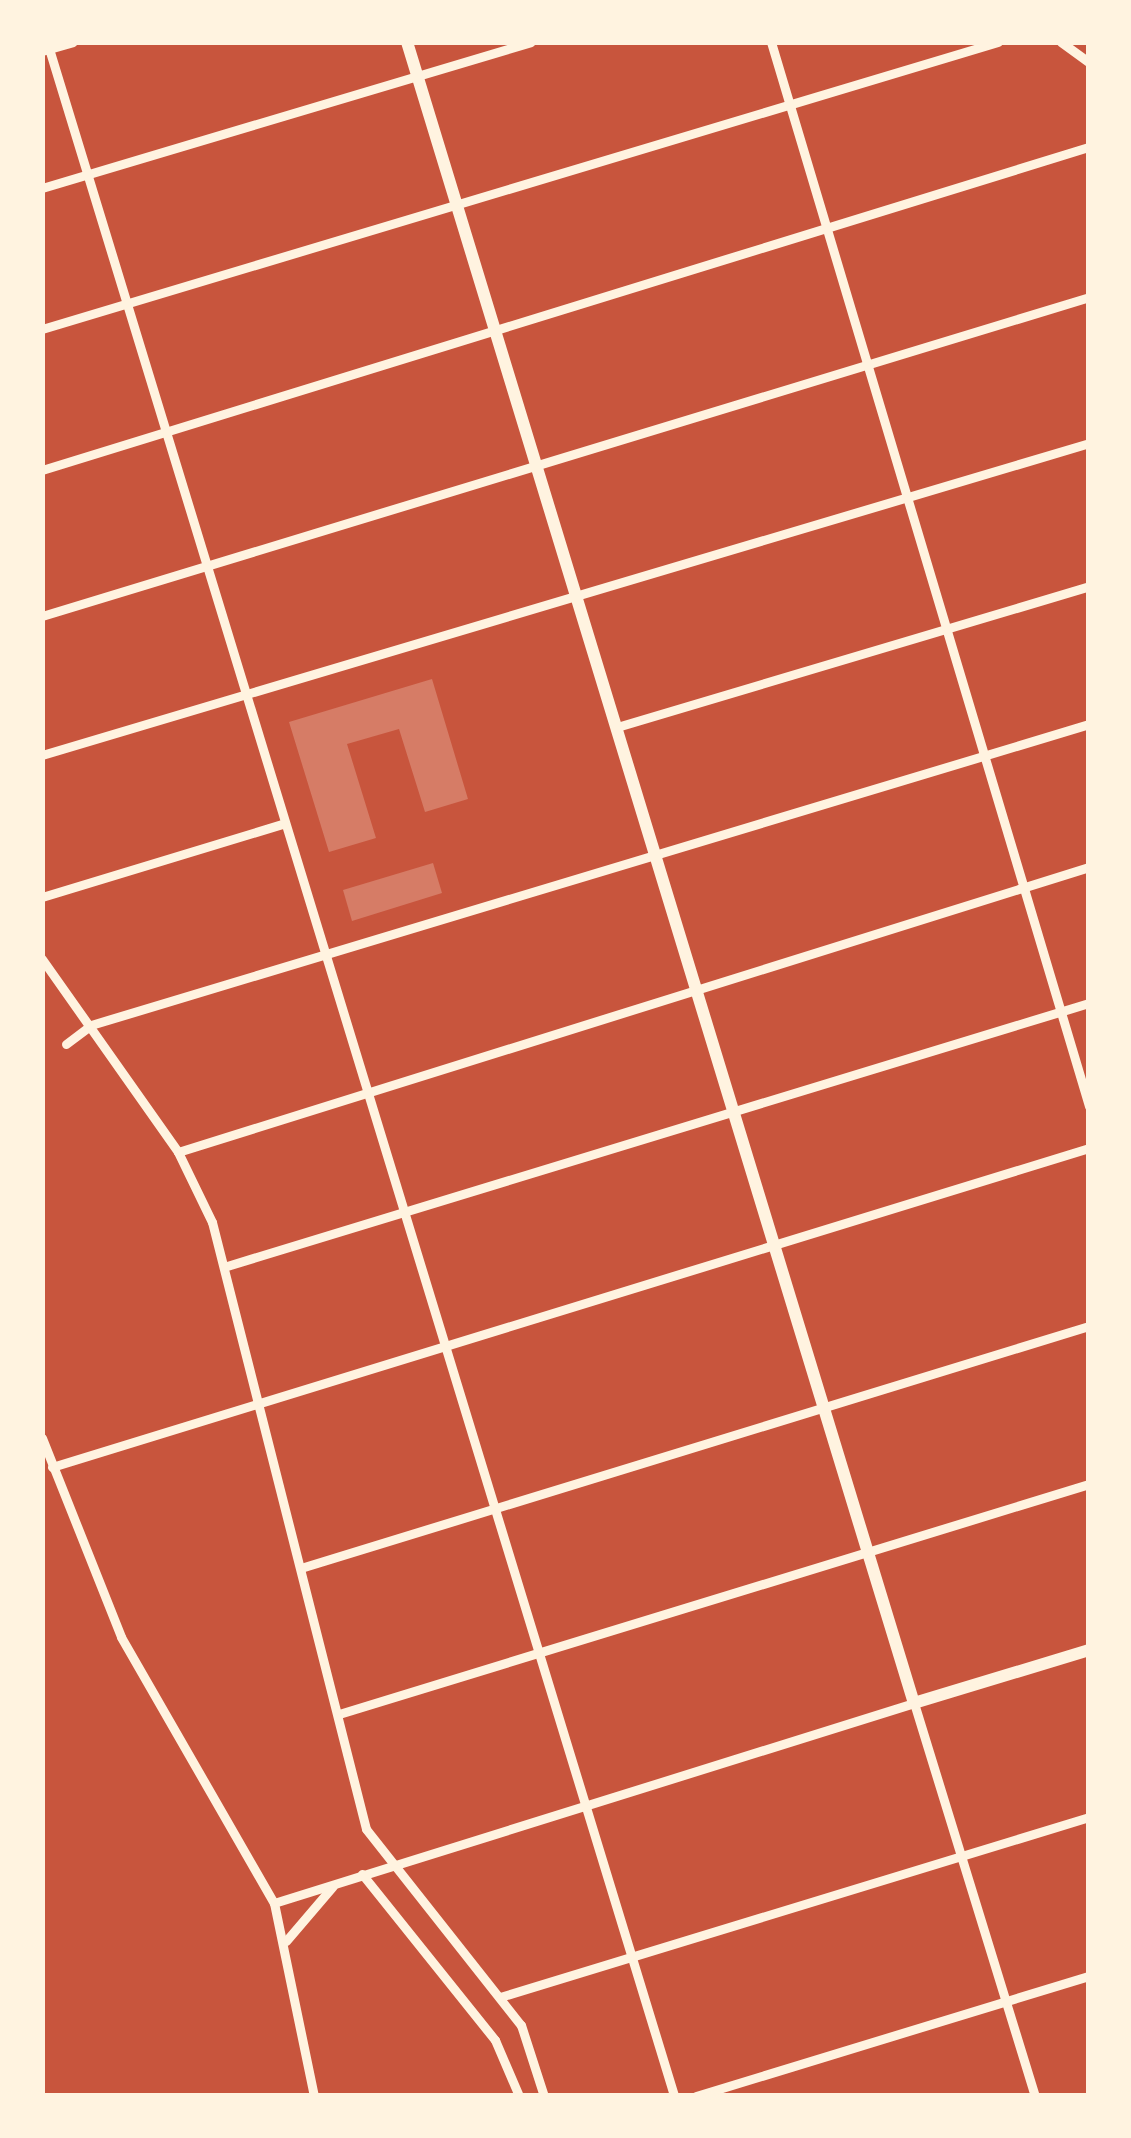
<!DOCTYPE html>
<style>
body{margin:0}
#map{position:relative;width:1131px;height:2138px;overflow:hidden;background:#c8553d;font-family:"Public Sans",sans-serif}
div>[style]{position:absolute}
.building>*{inset:0;background:#d67c66}
.minor>*{height:9px;margin:-4.5px;padding:0 4.5px;transform-origin:4.5px;border-radius:4.5px;background:#fff3e0}
.tertiary>*{height:12px;margin:-6px;padding:0 6px;transform-origin:6px;border-radius:6px;background:#fff3e0}
span{translate:-50% -50%;white-space:nowrap;text-align:center;line-height:1.15;-webkit-text-stroke:10px #fff3e0;paint-order:stroke}
.frame{position:absolute;inset:0;border:45px solid #fff3e0;pointer-events:none}
</style>
<div id="map">
<div class="building">
<div style="clip-path:polygon(432px 679px,468px 799px,425px 812px,399px 729px,347px 744px,376px 838px,329px 852px,289px 722px)"></div>
<div style="clip-path:polygon(433px 863px,442px 893px,352px 921px,343px 890px)"></div>
</div>
<div class="minor">
<div style="left:47px;top:42px;width:2148px;rotate:73.02deg"></div>
<div style="left:771px;top:42px;width:1111px;rotate:73.36deg"></div>
<div style="left:1061px;top:42px;width:34px;rotate:36deg"></div>
<div style="left:42px;top:51px;width:32px;rotate:-16deg"></div>
<div style="left:42px;top:188px;width:510px;rotate:-16.62deg"></div>
<div style="left:42px;top:329px;width:998px;rotate:-16.71deg"></div>
<div style="left:42px;top:470px;width:1096px;rotate:-17.15deg"></div>
<div style="left:42px;top:616px;width:1095px;rotate:-16.94deg"></div>
<div style="left:617px;top:727px;width:493px;rotate:-16.6deg"></div>
<div style="left:42px;top:755px;width:1092px;rotate:-16.59deg"></div>
<div style="left:42px;top:897px;width:254px;rotate:-16.9deg"></div>
<div style="left:42px;top:959px;width:236px;rotate:54.8deg"></div>
<div style="left:178px;top:1152px;width:78px;rotate:64.1deg"></div>
<div style="left:212px;top:1222px;width:626px;rotate:75.76deg"></div>
<div style="left:366px;top:1829px;width:250px;rotate:51.7deg"></div>
<div style="left:521px;top:2025px;width:75px;rotate:72.1deg"></div>
<div style="left:66px;top:1044px;width:31px;rotate:-37deg"></div>
<div style="left:91px;top:1025px;width:1042px;rotate:-16.78deg"></div>
<div style="left:178px;top:1152px;width:955px;rotate:-17.37deg"></div>
<div style="left:227px;top:1266px;width:901px;rotate:-16.97deg"></div>
<div style="left:42px;top:1438px;width:214px;rotate:68.3deg"></div>
<div style="left:121px;top:1637px;width:307px;rotate:60.1deg"></div>
<div style="left:274px;top:1903px;width:197px;rotate:78.3deg"></div>
<div style="left:52px;top:1467px;width:1085px;rotate:-17.1deg"></div>
<div style="left:304px;top:1567px;width:821px;rotate:-17.07deg"></div>
<div style="left:339px;top:1714px;width:784px;rotate:-17.05deg"></div>
<div style="left:362px;top:1874px;width:213px;rotate:51.3deg"></div>
<div style="left:495px;top:2040px;width:61px;rotate:66.8deg"></div>
<div style="left:274px;top:1903px;width:671px;rotate:-17.35deg"></div>
<div style="left:914px;top:1703px;width:411px;rotate:72.9deg"></div>
<div style="left:286px;top:1941px;width:72px;rotate:-49.5deg"></div>
<div style="left:500px;top:1997px;width:616px;rotate:-16.99deg"></div>
<div style="left:696px;top:2096px;width:411px;rotate:-17deg"></div>
</div>
<div class="tertiary">
<div style="left:407px;top:42px;width:1737px;rotate:73.03deg"></div>
<div style="left:914px;top:1703px;width:183px;rotate:-16.8deg"></div>
</div>
<div class="frame"></div>
</div>
